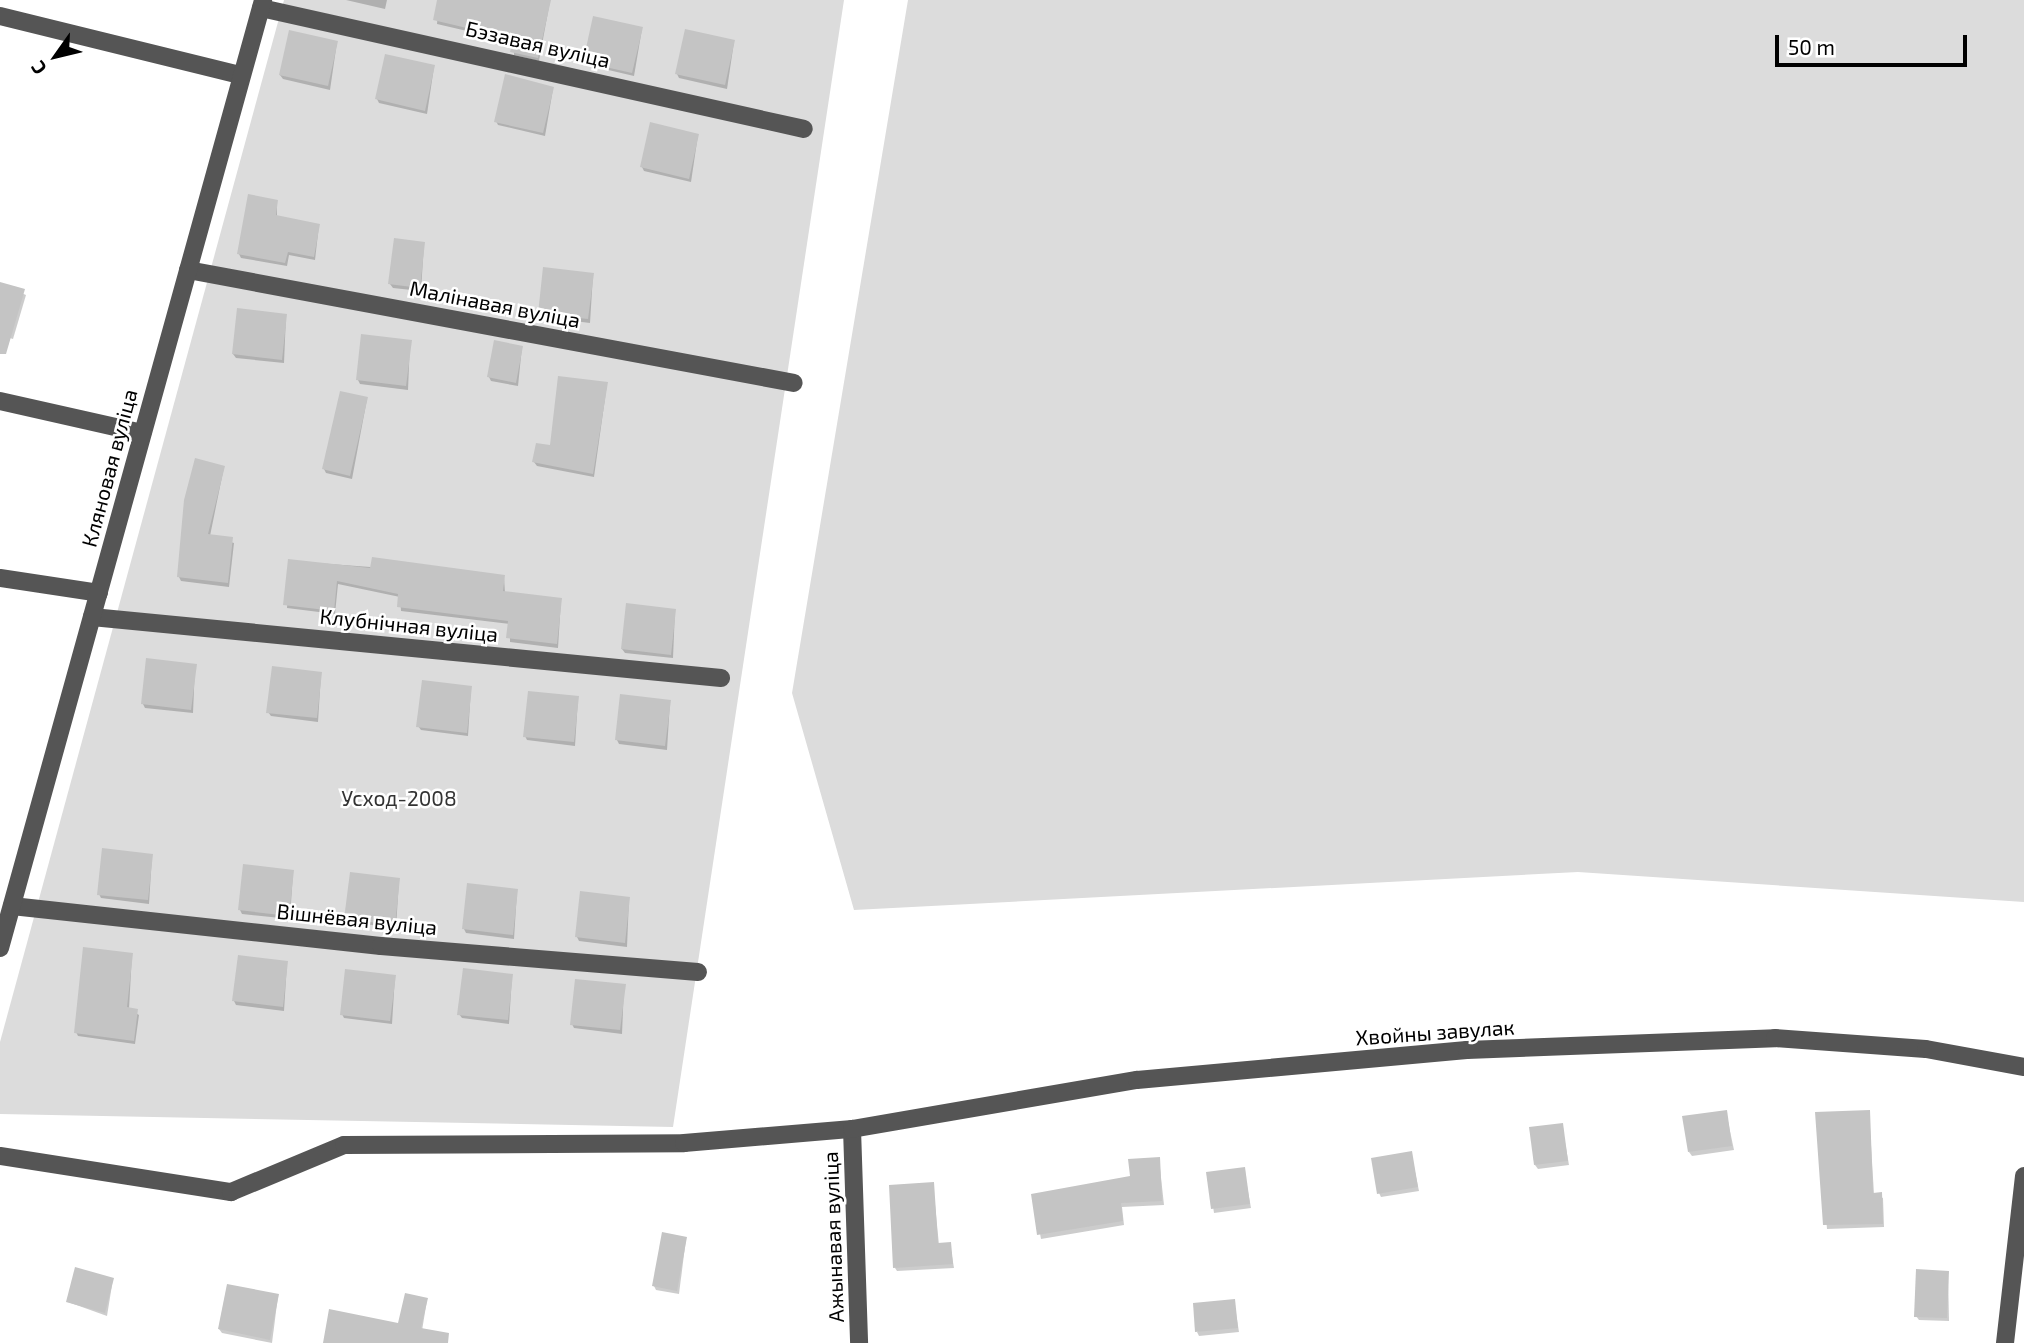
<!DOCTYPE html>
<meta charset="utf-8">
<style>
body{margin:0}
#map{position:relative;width:2024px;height:1343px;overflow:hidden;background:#fff;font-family:"Exo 2",sans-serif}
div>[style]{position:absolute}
.green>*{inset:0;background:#dcdcdc}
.shadow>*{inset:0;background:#0003}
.building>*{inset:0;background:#c4c4c4}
.minor>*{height:18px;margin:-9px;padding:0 9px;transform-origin:9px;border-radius:9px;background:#555}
span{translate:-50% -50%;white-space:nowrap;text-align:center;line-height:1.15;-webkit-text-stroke:5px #fff;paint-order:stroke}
.street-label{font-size:21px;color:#000}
.park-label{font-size:21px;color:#333}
.north{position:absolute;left:21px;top:21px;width:70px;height:70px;-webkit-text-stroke:5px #fff;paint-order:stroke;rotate:236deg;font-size:19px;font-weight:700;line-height:28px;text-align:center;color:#000}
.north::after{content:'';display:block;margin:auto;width:24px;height:32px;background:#000;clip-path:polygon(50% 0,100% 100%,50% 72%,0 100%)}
.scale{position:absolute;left:1775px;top:35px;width:192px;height:32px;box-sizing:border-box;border:4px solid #000;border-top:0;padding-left:9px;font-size:21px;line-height:24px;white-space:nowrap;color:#000;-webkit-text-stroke:5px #fff;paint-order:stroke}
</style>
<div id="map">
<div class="green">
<div style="clip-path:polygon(284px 0,844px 0,673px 1127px,0 1114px,0 1042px)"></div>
<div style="clip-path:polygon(908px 0,2024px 0,2024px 902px,1578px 872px,854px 910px,792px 693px)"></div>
</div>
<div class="shadow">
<div style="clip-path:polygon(346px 0,387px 0,385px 9px)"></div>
<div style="clip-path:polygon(439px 0,550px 1px,539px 61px,514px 55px,514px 42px,437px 24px)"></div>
<div style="clip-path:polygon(642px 29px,634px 76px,587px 65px,585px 61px)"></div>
<div style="clip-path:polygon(337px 42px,330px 90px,283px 79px,280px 75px)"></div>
<div style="clip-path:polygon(734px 42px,727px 89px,679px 78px,677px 74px)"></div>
<div style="clip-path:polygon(434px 67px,427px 114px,379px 103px,377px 99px)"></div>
<div style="clip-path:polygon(553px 89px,545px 136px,498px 125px,496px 121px)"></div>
<div style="clip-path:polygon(698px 135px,691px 182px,644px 171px,642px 167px)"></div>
<div style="clip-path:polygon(277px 202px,277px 217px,319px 225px,315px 260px,289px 255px,287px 266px,241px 258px,239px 254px)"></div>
<div style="clip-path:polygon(424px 243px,421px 291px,393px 288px,390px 284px)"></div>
<div style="clip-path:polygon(593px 275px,590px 323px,542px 317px,540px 313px)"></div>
<div style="clip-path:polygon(0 284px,26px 295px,13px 339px,0 335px)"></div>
<div style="clip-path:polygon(286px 316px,284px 363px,236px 358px,233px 354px)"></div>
<div style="clip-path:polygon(410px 342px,408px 390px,360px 384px,358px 380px)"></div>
<div style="clip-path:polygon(522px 347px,518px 386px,491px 381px,489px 377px)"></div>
<div style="clip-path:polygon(607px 384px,594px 477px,537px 466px,534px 462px)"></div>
<div style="clip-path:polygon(367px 399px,352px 479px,326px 473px,324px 469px)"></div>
<div style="clip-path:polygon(224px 467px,210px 536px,234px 543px,229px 587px,181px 581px,179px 577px)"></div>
<div style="clip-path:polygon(290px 561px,504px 577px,505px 593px,561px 600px,558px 648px,510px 642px,510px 624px,401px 611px,400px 597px,338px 584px,335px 614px,287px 608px)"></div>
<div style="clip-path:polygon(675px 610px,673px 658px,625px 653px,622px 649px)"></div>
<div style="clip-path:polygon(195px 666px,193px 713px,145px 708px,143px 704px)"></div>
<div style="clip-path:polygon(321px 674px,318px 722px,271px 716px,268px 712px)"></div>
<div style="clip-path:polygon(471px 688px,468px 736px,421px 730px,418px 726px)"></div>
<div style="clip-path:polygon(578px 698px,575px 746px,527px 740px,525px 736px)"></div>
<div style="clip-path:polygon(670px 702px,667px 750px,619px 744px,617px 740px)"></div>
<div style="clip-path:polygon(152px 856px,149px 904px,101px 898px,99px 894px)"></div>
<div style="clip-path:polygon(293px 872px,290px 919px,242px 914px,240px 910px)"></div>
<div style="clip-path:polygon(399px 880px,396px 928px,348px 922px,346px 918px)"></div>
<div style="clip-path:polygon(517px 891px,514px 939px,466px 933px,464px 929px)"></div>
<div style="clip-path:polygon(629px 899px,627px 947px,579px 941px,577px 937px)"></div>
<div style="clip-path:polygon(132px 954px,129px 1009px,139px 1015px,135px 1044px,78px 1036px,76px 1032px)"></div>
<div style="clip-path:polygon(287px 963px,284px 1011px,236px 1005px,234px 1001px)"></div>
<div style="clip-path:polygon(395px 976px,392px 1024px,344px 1018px,342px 1014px)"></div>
<div style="clip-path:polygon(512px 976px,509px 1024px,462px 1018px,459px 1014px)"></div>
<div style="clip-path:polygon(624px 986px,622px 1034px,574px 1028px,572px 1024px)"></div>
<div style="clip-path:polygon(1726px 1112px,1734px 1150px,1692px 1156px,1689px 1152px)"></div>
<div style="clip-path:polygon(1869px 1112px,1874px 1194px,1883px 1198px,1884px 1227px,1827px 1229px,1817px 1114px)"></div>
<div style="clip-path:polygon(1562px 1125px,1569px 1165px,1538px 1169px,1535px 1165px)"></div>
<div style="clip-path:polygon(1411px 1153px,1419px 1191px,1381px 1197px,1379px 1193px)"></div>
<div style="clip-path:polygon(1159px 1159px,1164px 1205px,1122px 1207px,1124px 1225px,1041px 1239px,1033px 1195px,1131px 1178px)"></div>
<div style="clip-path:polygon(1244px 1169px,1251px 1208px,1214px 1213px,1208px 1174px)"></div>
<div style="clip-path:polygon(933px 1184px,939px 1245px,950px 1244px,954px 1268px,897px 1271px,895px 1268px)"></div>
<div style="clip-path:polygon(686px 1239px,679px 1294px,656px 1290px,654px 1286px)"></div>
<div style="clip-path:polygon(1948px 1273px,1949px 1321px,1919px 1320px,1916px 1316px)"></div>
<div style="clip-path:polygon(113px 1279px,107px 1316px,68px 1302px)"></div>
<div style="clip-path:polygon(278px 1296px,272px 1343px,222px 1333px,219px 1329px)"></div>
<div style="clip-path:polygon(427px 1300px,420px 1343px,324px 1343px,399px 1325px)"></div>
<div style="clip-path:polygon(1234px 1301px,1239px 1332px,1199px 1336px,1197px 1332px)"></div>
</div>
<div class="building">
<div style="clip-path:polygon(437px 0,551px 0,538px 58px,510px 52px,513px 39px,433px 20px)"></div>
<div style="clip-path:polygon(593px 16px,643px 27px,632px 73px,583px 62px)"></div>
<div style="clip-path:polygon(685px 29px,735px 40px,725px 85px,675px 74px)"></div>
<div style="clip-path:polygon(289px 30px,338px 41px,328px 86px,279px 75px)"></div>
<div style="clip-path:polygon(385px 54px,435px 65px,425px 111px,375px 99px)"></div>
<div style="clip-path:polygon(505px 74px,554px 87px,543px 133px,494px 122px)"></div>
<div style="clip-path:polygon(650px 122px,699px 134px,689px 179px,640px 167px)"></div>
<div style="clip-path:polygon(248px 194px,278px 200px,276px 215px,320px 224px,314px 257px,288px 252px,285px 263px,237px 254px)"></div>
<div style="clip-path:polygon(394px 238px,425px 242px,420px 288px,388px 284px)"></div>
<div style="clip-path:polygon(543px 267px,594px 273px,588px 319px,538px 314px)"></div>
<div style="clip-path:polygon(0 282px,25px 289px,6px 354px,0 354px)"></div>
<div style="clip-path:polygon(237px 308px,287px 314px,282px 360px,232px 354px)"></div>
<div style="clip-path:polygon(361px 334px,412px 340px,406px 386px,356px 380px)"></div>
<div style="clip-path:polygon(494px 340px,523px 346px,516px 383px,487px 377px)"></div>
<div style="clip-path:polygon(558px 376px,608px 382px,593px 474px,532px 462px,536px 443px,550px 445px)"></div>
<div style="clip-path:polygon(340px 391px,368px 397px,350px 476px,322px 469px)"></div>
<div style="clip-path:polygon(195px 458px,225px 466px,208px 534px,233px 537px,228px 583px,177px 577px,184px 500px)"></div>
<div style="clip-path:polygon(372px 557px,505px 575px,503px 591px,562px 598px,557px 644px,506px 638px,508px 621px,397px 607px,398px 594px,337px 581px,334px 611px,283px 605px,288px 559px,370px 568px)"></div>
<div style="clip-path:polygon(626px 603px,676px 609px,671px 655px,621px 649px)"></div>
<div style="clip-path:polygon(146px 658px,197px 664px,191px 710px,141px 704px)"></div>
<div style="clip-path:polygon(272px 666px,322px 672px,317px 718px,266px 713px)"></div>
<div style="clip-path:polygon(422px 680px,472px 686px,467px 733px,416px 727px)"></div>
<div style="clip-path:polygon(528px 691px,579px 696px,574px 742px,523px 737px)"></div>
<div style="clip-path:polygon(620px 694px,671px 700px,665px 746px,615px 740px)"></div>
<div style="clip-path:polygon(102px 848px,153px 854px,148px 900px,97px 895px)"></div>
<div style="clip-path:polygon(243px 864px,294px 870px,289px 916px,238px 910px)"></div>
<div style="clip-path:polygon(350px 872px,400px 878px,395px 925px,344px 919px)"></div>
<div style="clip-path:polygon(467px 883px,518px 889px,513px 935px,462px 929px)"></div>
<div style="clip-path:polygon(580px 891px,630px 897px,625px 943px,575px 937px)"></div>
<div style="clip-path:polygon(83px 947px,133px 953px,127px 1007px,138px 1009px,134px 1041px,74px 1033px)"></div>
<div style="clip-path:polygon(238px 955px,288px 961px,283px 1007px,232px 1001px)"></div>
<div style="clip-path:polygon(463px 968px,513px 974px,508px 1020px,457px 1015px)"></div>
<div style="clip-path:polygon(345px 969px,396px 975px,390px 1021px,340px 1015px)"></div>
<div style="clip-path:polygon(575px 979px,626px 984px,620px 1030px,570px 1025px)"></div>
<div style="clip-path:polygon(1727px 1110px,1732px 1146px,1688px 1152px,1682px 1116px)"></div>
<div style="clip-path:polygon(1870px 1110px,1873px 1193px,1882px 1192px,1883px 1224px,1823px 1225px,1815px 1112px)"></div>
<div style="clip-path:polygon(1563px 1123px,1568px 1161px,1534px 1165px,1529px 1127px)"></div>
<div style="clip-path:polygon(1412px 1151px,1418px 1187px,1377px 1194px,1371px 1158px)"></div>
<div style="clip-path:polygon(1160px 1157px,1162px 1201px,1121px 1203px,1123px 1221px,1037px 1235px,1031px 1194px,1130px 1176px,1128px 1159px)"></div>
<div style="clip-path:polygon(1245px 1167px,1250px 1204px,1211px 1209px,1206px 1172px)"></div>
<div style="clip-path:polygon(934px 1182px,938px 1243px,951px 1242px,953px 1264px,893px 1268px,889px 1185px)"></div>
<div style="clip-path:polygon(662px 1232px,687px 1237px,677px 1291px,652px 1286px)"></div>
<div style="clip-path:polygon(75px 1267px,114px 1278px,105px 1313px,66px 1302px)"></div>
<div style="clip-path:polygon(1916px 1269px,1949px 1271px,1947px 1318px,1914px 1317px)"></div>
<div style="clip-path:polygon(227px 1284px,279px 1294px,270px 1340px,218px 1329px)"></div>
<div style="clip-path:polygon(405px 1293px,428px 1298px,421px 1328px,449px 1333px,448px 1343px,323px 1343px,329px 1309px,398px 1323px)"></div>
<div style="clip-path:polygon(1235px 1299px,1238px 1328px,1195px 1332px,1193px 1303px)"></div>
</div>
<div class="minor">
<div style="left:261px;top:8px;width:556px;rotate:12.56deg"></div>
<div style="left:0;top:16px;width:248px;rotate:13.8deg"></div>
<div style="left:188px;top:270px;width:616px;rotate:10.56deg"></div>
<div style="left:0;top:401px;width:146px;rotate:12.7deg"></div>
<div style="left:0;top:578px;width:100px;rotate:8.6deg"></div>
<div style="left:92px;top:617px;width:632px;rotate:5.54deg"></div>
<div style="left:12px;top:906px;width:371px;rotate:6.2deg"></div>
<div style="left:381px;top:946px;width:318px;rotate:4.7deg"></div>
<div style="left:0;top:948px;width:984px;rotate:-74.49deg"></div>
<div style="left:852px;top:1129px;width:214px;rotate:88.1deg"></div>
<div style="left:0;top:1156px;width:234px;rotate:8.9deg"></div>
<div style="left:231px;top:1192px;width:122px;rotate:-22.6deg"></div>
<div style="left:344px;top:1145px;width:340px;rotate:-0.3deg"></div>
<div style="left:684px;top:1143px;width:169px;rotate:-4.8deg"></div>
<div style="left:852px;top:1129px;width:289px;rotate:-9.8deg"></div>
<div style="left:1137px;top:1080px;width:331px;rotate:-5.2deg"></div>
<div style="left:1467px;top:1050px;width:308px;rotate:-2.2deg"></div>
<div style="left:1775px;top:1038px;width:151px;rotate:4.2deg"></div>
<div style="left:1926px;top:1049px;width:100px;rotate:10.4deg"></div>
<div style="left:2005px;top:1343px;width:168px;rotate:-83.5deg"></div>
</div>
<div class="street-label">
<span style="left:538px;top:44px;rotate:13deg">Бэзавая вуліца</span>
<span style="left:495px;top:304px;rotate:11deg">Малінавая вуліца</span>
<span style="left:109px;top:468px;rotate:-75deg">Кляновая вуліца</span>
<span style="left:409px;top:625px;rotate:6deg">Клубнічная вуліца</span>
<span style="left:357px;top:919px;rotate:6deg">Вішнёвая вуліца</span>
<span style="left:1435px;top:1032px;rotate:-4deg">Хвойны завулак</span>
<span style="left:833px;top:1237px;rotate:-92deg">Ажынавая вуліца</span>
</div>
<div class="park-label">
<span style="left:399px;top:798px">Усход-2008</span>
</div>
<div class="north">С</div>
<div class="scale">50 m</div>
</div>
